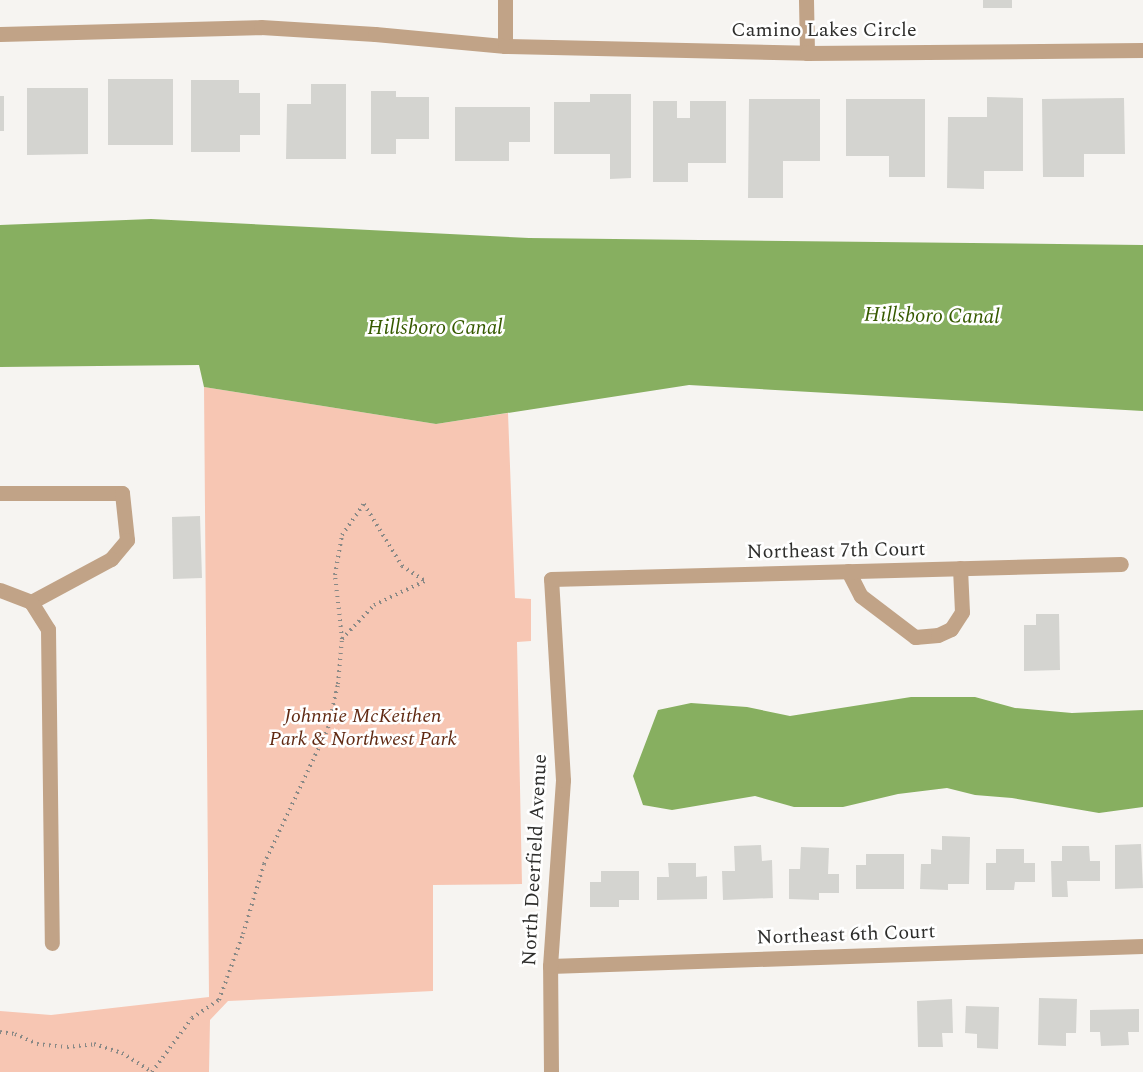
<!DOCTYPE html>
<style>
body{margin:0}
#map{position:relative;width:1143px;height:1072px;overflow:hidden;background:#f6f4f1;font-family:Spectral,serif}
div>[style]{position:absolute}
.green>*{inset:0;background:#f7c6b3}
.water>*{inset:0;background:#87af60}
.building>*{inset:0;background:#d4d4d0}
.path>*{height:4px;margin-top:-2px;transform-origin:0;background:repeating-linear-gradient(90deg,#898986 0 1.5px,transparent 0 6px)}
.minor>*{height:15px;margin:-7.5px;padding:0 7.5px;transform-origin:7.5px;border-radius:7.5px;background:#c1a387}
span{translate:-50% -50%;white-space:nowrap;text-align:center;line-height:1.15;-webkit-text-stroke:5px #fff;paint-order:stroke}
.street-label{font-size:20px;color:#2e2e2c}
.park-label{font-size:20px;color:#612a13;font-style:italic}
.water-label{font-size:21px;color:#365a00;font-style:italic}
</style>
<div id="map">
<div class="green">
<div style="clip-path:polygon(204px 387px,436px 424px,508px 413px,515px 598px,531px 599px,531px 641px,517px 642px,522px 884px,433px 885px,433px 991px,228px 1001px,210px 1020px,209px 1072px,0 1072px,0 1011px,51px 1015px,209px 997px)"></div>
</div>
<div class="water">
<div style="clip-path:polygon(151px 219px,529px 238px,1143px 245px,1143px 411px,689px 385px,436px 424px,204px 387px,199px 365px,0 367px,0 225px)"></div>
<div style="clip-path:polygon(911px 697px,975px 697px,1015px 708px,1072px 713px,1143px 710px,1143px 807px,1099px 813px,1012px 798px,975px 795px,947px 788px,898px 794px,843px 807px,794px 807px,755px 796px,672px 810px,643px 805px,633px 776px,658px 710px,691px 703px,747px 707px,790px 716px)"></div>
</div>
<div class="building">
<div style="clip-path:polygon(983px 0,1012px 0,1012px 8px,983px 8px)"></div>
<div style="clip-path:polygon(108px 79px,173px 79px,173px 145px,108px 145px)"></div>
<div style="clip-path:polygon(191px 80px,239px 80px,239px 93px,260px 93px,260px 135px,240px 135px,240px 152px,191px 152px)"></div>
<div style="clip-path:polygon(311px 84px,346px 84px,346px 159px,286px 159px,287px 104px,311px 104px)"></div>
<div style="clip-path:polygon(27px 88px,88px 88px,88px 154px,27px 155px)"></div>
<div style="clip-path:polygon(371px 91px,396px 91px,396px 97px,429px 97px,429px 139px,396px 139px,396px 154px,371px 154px)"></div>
<div style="clip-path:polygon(590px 94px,631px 94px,631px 178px,610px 179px,610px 154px,554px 154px,554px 102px,590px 102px)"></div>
<div style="clip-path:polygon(0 96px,4px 96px,4px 131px,0 131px)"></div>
<div style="clip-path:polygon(987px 97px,1023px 98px,1023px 171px,984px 171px,984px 189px,947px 188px,948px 117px,987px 117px)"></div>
<div style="clip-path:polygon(1124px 98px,1125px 154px,1084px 154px,1084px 177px,1043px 177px,1042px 99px)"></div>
<div style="clip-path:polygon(749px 99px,820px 99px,820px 161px,783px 161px,783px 198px,748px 198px)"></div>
<div style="clip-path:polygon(846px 99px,925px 99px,925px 177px,889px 177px,889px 156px,846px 156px)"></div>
<div style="clip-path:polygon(653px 101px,677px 101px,677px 118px,690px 118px,690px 101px,726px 101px,726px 163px,688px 163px,688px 182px,653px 182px)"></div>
<div style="clip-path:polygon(455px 107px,530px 107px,530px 142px,509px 142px,509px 161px,455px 161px)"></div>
<div style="clip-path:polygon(200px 516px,202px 578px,173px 579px,172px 517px)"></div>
<div style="clip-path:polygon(1036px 614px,1059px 614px,1060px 670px,1024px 671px,1024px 625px,1036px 625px)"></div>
<div style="clip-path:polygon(942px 836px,970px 837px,969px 884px,948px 884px,948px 890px,920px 889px,921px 864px,931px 864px,931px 849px,942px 850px)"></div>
<div style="clip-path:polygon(1141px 844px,1143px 888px,1115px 889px,1115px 845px)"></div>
<div style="clip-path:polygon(761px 845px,762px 861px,772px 860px,773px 898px,723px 900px,722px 871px,735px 871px,734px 846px)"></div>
<div style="clip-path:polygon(1062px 846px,1089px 846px,1090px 861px,1100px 861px,1100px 881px,1067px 881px,1068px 897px,1052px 897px,1051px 861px,1062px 861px)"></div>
<div style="clip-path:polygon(801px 847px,829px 848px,828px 874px,839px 874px,839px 893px,819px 893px,819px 900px,789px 899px,789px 869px,800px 869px)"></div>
<div style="clip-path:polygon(996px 849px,1024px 849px,1024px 863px,1035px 863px,1035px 882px,1015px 882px,1014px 890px,986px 890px,986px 863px,996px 863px)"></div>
<div style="clip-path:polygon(866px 854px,904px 854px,904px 889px,856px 889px,856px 865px,866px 865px)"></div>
<div style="clip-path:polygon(668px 863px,696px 863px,696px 877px,707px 876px,707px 899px,657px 900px,657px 877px,669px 877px)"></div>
<div style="clip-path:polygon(601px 871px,639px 871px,639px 900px,619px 900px,619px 907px,590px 907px,590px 882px,601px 882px)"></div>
<div style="clip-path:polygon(1039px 998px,1077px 999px,1076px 1033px,1066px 1033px,1066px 1046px,1038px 1045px)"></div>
<div style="clip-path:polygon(952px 999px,953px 1033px,942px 1033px,943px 1047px,918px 1047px,917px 1001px)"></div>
<div style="clip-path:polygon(966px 1006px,999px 1007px,998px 1049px,977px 1048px,977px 1034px,965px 1033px)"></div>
<div style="clip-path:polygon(1139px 1009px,1139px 1032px,1128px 1032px,1129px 1045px,1101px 1046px,1100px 1032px,1090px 1032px,1090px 1010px)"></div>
</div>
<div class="path">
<div style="left:342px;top:639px;width:64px;rotate:-96.2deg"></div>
<div style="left:335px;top:575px;width:41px;rotate:-80.1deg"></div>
<div style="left:342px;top:535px;width:38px;rotate:-55deg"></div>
<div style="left:364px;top:504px;width:73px;rotate:58.5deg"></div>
<div style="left:402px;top:566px;width:27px;rotate:33deg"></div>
<div style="left:0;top:1032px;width:15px;rotate:8deg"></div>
<div style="left:15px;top:1034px;width:24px;rotate:24deg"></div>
<div style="left:37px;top:1044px;width:30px;rotate:6deg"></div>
<div style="left:67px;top:1047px;width:27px;rotate:-6deg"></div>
<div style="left:94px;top:1044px;width:29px;rotate:18deg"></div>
<div style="left:122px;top:1053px;width:36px;rotate:32deg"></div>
<div style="left:152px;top:1072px;width:67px;rotate:-53.5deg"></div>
<div style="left:192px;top:1018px;width:32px;rotate:-34deg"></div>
<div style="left:219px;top:1000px;width:70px;rotate:-70deg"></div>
<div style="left:243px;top:934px;width:73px;rotate:-73.3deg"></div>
<div style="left:264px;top:864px;width:150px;rotate:-64.8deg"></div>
<div style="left:328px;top:728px;width:45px;rotate:-77.2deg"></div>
<div style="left:338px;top:684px;width:45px;rotate:-84.9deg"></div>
<div style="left:342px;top:639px;width:47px;rotate:-46.7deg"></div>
<div style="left:374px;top:605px;width:56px;rotate:-25.2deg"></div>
</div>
<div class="minor">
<div style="left:505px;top:0;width:46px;rotate:90deg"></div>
<div style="left:806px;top:0;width:53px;rotate:88.9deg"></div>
<div style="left:0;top:34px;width:261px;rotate:-1.5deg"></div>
<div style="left:261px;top:27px;width:114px;rotate:3.5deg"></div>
<div style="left:375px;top:34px;width:131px;rotate:5.3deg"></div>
<div style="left:505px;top:46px;width:302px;rotate:1.3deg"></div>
<div style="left:807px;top:53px;width:336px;rotate:-0.5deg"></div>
<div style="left:0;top:493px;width:122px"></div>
<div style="left:122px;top:493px;width:47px;rotate:83.9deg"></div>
<div style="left:127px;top:540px;width:25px;rotate:130deg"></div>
<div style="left:111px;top:559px;width:91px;rotate:151.7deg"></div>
<div style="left:848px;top:571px;width:28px;rotate:63deg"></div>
<div style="left:861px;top:596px;width:68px;rotate:37.2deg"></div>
<div style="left:915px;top:637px;width:23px;rotate:-5deg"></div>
<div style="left:938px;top:635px;width:14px;rotate:-25deg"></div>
<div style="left:951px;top:629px;width:20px;rotate:-57deg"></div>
<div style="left:962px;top:612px;width:44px;rotate:-92.6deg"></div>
<div style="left:0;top:590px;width:33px;rotate:21deg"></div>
<div style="left:31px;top:602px;width:32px;rotate:58deg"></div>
<div style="left:48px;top:629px;width:314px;rotate:89.3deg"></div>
<div style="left:550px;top:966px;width:593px;rotate:-1.93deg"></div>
<div style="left:551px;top:1072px;width:106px;rotate:-90.5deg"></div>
<div style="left:550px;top:966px;width:186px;rotate:-86deg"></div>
<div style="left:563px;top:780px;width:201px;rotate:-93.4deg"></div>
<div style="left:551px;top:579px;width:570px;rotate:-1.51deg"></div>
</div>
<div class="street-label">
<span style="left:824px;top:30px">Camino Lakes Circle</span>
<span style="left:836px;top:551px;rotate:-1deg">Northeast 7th Court</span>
<span style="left:535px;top:860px;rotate:-87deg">North Deerfield Avenue</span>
<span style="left:846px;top:935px;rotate:-2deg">Northeast 6th Court</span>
</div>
<div class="park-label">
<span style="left:363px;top:728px">Johnnie McKeithen<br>Park &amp; Northwest Park</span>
</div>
<div class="water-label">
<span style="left:932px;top:316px;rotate:1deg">Hillsboro Canal</span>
<span style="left:435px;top:328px">Hillsboro Canal</span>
</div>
</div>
